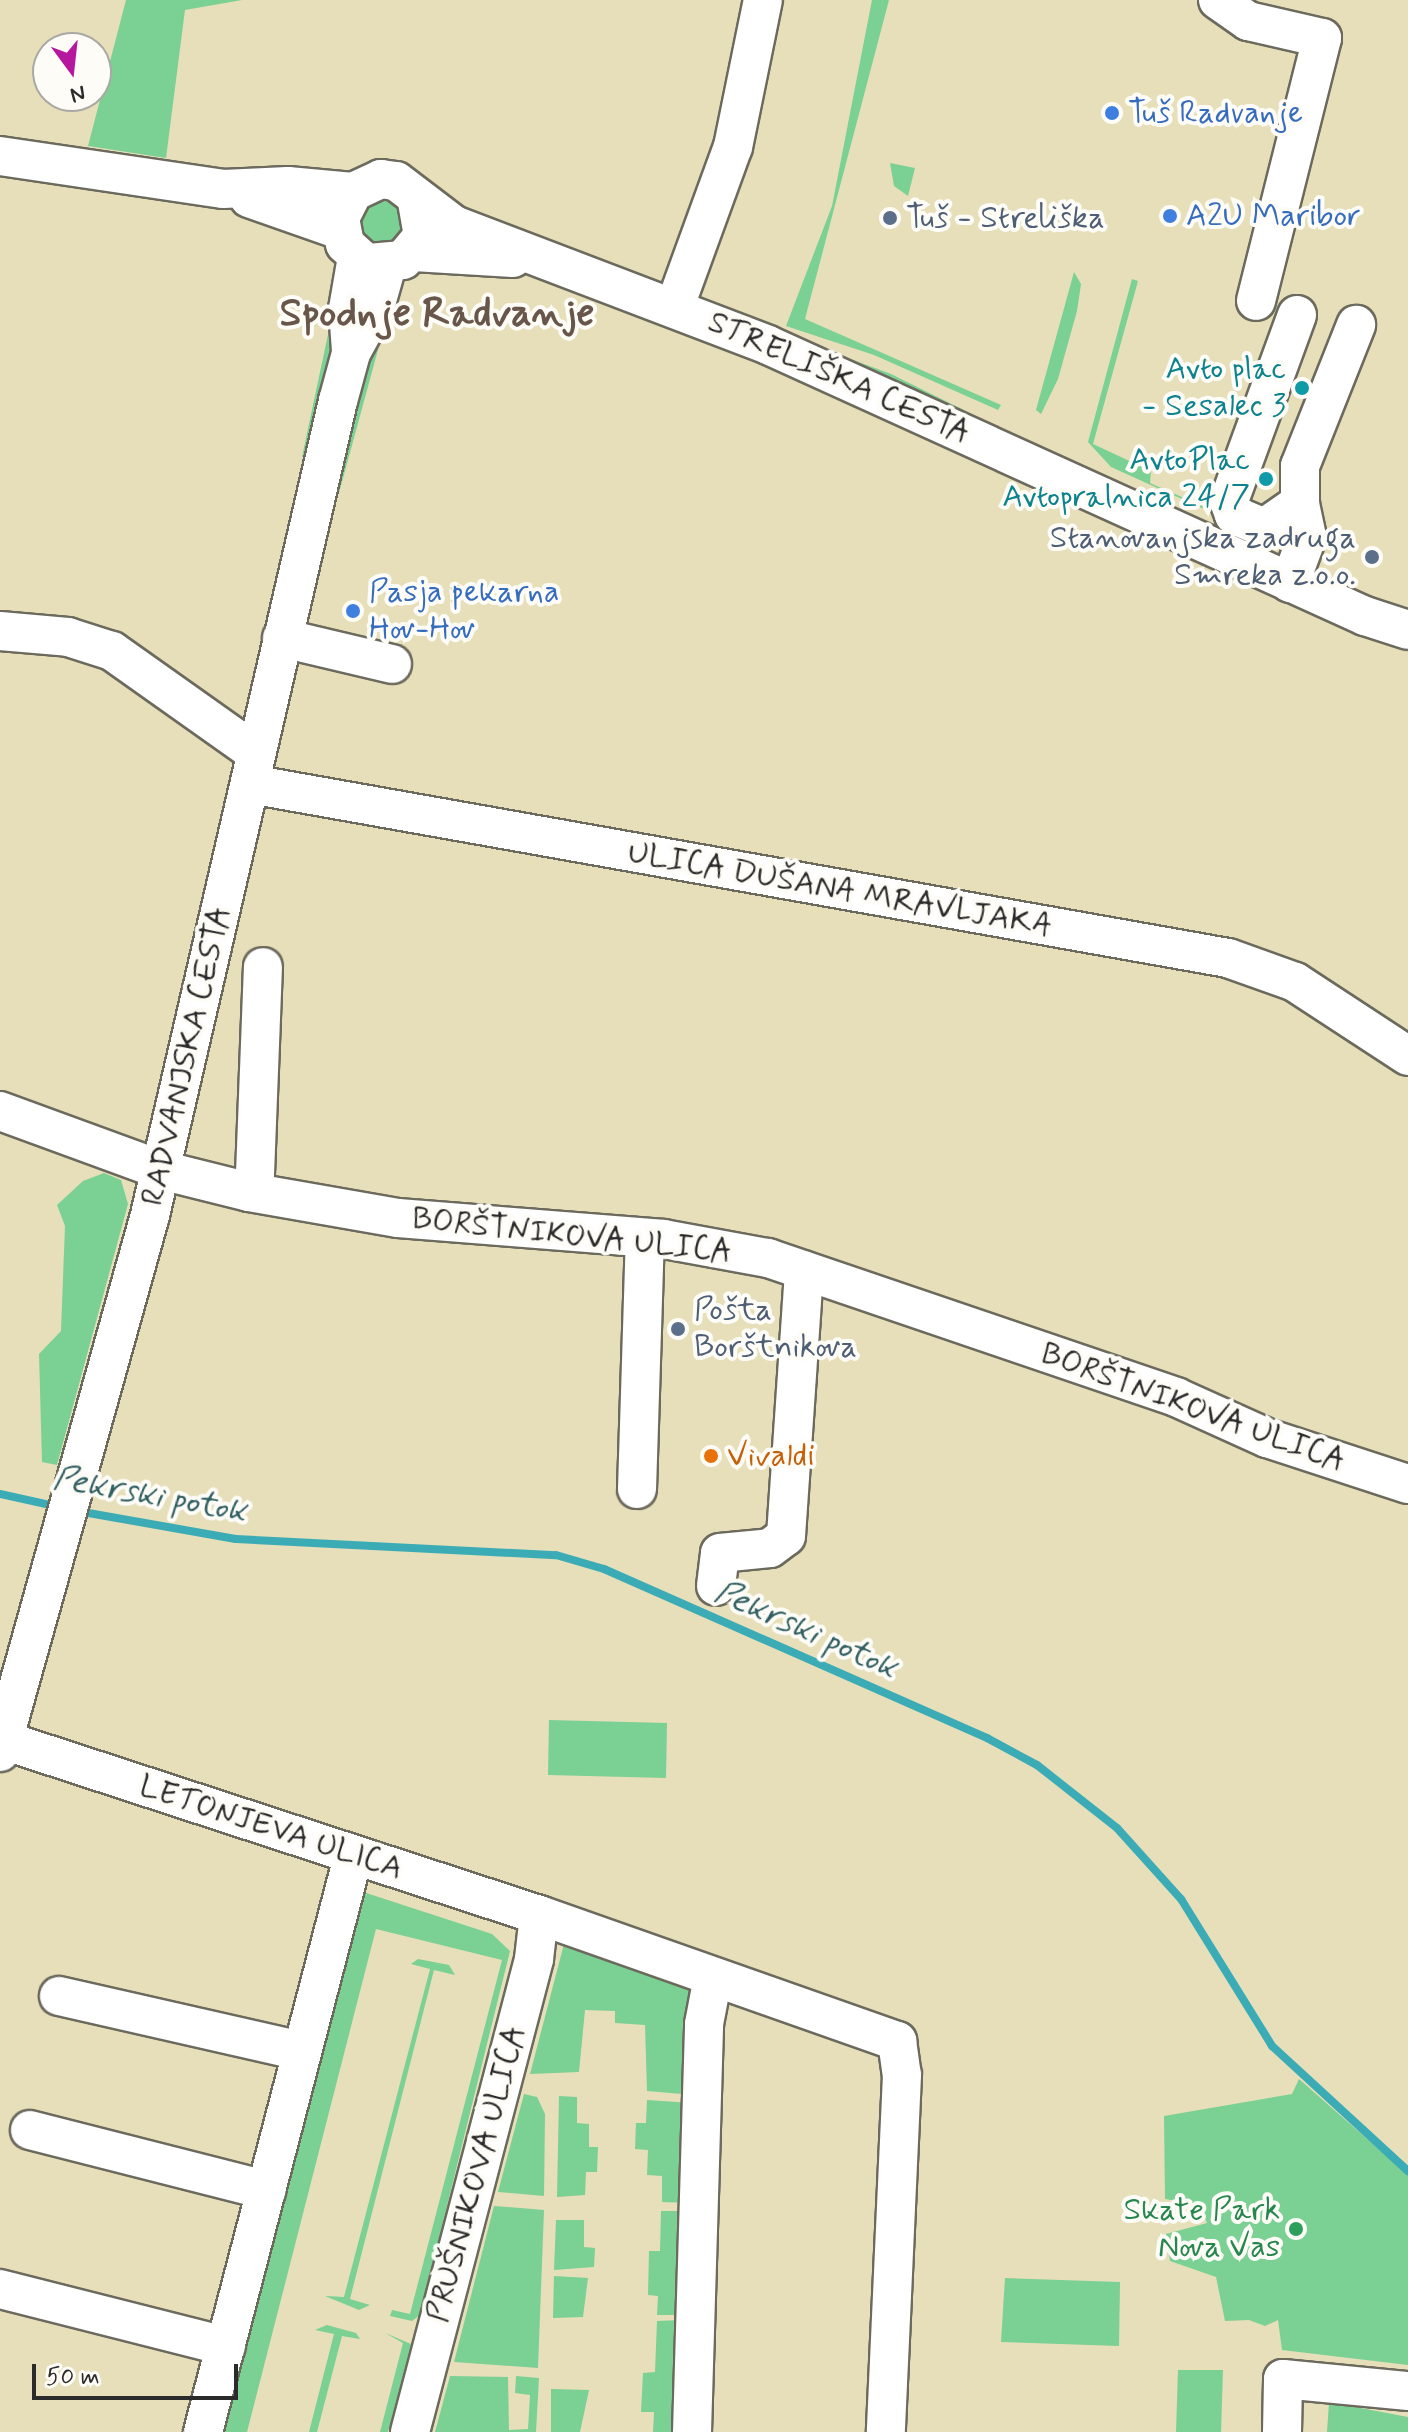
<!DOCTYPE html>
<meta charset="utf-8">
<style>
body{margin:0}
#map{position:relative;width:1408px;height:2432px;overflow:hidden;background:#e6dfba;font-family:Mynerve,sans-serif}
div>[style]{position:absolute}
.green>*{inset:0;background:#7bd093}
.round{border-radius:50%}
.stream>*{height:8px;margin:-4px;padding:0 4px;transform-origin:4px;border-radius:4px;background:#3bacb5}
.roads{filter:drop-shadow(2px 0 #6c6a5d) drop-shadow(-2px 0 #6c6a5d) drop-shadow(0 2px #6c6a5d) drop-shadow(0 -2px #6c6a5d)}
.minor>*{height:38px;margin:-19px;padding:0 19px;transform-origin:19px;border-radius:19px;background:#fff}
.dots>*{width:22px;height:22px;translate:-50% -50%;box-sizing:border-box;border:4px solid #fdfcf7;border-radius:50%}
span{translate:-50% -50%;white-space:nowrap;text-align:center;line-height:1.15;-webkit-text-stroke:8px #fdfcf7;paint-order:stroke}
.shop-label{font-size:32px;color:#366cbe}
.left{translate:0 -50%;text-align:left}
.service-label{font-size:32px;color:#4e5e75}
.right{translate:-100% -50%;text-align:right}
.culture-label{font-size:32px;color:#0d838f}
.street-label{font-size:32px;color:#2b2b2b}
.food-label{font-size:32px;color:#c56008}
.leisure-label{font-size:32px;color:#27864d}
.water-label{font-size:34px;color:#315f62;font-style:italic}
.district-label{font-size:40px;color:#68564a;font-weight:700}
.north{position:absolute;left:32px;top:32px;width:80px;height:80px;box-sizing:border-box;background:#fdfcf7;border:2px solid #a9a8a5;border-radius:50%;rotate:165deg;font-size:22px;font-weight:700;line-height:32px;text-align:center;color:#2b2b2b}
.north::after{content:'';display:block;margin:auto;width:28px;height:36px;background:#b5179e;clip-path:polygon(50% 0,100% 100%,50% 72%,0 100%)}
.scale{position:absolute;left:32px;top:2364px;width:206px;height:36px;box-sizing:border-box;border:4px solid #2b2b2b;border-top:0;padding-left:10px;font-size:24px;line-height:28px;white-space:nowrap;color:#2b2b2b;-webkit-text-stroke:6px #fdfcf7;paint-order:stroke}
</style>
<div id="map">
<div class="green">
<div style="clip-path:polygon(126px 0,242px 0,185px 10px,166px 158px,88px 146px)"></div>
<div style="clip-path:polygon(872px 0,889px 0,805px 319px,1001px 405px,998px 410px,874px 355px,786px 326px,832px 206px)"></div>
<div style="clip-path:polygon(890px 163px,915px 168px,908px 196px,894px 186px)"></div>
<div class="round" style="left:359px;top:199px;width:46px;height:46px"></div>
<div style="clip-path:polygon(1074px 272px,1081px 284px,1077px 311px,1058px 379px,1041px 414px,1036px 410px)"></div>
<div style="clip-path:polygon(1132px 279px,1138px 281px,1093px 444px,1151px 471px,1150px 483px,1209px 509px,1221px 467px,1218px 498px,1291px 526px,1286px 546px,1111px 467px,1088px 442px)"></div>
<div style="clip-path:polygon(339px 315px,311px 458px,302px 457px,330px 325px)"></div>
<div style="clip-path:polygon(382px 335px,339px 493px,334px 500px,359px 375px)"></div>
<div style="clip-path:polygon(802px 341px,891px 374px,992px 424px,823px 353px)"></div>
<div style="clip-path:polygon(104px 1173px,121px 1180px,128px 1204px,57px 1465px,42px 1462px,39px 1354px,61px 1331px,65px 1226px,57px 1205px,83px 1181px)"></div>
<div style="clip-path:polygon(549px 1720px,667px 1723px,666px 1778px,548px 1775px)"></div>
<div style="clip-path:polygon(354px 1889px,492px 1934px,510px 1951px,420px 2315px,412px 2321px,390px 2316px,392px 2310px,410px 2314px,502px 1960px,376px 1929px,247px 2432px,215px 2432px)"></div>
<div style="clip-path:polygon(565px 1940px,702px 1978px,694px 2095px,647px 2091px,645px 2025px,615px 2023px,615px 2011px,585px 2010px,579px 2072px,530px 2074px)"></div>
<div style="clip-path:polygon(418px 1959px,449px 1965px,455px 1975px,434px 1970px,350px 2299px,370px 2305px,359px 2310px,325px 2296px,344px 2297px,430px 1969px,411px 1964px)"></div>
<div style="clip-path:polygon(1299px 2079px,1408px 2175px,1408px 2365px,1282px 2350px,1278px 2320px,1265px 2326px,1249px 2320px,1225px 2321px,1216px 2277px,1170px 2261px,1166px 2234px,1207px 2223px,1200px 2205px,1165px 2199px,1164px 2116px,1292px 2094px)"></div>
<div style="clip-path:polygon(524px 2094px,537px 2097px,545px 2114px,544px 2196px,498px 2192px)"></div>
<div style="clip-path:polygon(559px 2096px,577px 2097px,577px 2123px,589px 2124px,589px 2147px,598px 2147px,597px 2172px,586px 2172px,585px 2195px,557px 2197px)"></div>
<div style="clip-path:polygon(647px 2100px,692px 2103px,691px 2203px,662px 2202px,662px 2176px,647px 2175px,648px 2150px,635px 2149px,636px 2123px,646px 2123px)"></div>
<div style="clip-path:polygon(494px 2206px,544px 2210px,538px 2368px,454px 2362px)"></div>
<div style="clip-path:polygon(661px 2211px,691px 2211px,682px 2315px,657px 2315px,658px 2296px,648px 2295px,649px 2251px,660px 2251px)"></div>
<div style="clip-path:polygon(556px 2220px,584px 2220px,584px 2247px,595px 2248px,594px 2267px,554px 2270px)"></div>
<div style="clip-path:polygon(554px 2276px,588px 2278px,583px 2317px,553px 2318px)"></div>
<div style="clip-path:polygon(1005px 2278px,1120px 2282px,1119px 2346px,1001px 2342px)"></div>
<div style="clip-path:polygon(682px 2320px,685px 2432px,653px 2432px,654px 2412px,641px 2412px,643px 2373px,655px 2372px,657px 2321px)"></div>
<div style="clip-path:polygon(327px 2325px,356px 2333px,360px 2339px,342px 2336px,317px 2432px,309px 2432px,334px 2334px,315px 2330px)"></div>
<div style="clip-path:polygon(385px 2333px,411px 2344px,388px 2432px,380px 2432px,403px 2343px)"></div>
<div style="clip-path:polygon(1178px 2370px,1223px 2370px,1221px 2432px,1176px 2432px)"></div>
<div style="clip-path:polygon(450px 2376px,508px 2377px,509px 2430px,528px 2429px,530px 2395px,515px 2393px,516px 2376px,539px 2378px,536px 2432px,435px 2432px)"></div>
<div style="clip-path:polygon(551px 2389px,589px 2390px,580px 2432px,551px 2432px)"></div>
<div style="clip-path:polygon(1329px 2402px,1408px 2417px,1408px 2432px,1327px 2432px)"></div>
</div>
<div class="stream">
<div style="left:0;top:1494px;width:60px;rotate:12.4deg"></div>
<div style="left:77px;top:1511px;width:161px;rotate:10deg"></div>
<div style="left:236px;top:1539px;width:320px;rotate:2.9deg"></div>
<div style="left:556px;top:1555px;width:50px;rotate:16.3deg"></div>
<div style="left:604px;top:1569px;width:419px;rotate:23.8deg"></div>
<div style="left:987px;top:1738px;width:57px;rotate:28.4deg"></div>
<div style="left:1037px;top:1765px;width:102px;rotate:38.2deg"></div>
<div style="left:1117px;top:1828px;width:96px;rotate:48deg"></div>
<div style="left:1181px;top:1899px;width:173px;rotate:58.2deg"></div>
<div style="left:1272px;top:2046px;width:185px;rotate:42.6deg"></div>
</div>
<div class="roads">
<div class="minor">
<div style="left:1218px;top:0;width:37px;rotate:35deg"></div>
<div style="left:1248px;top:21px;width:76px;rotate:12.9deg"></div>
<div style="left:1322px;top:38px;width:271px;rotate:104.1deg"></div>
<div style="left:0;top:156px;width:225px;rotate:8.4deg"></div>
<div style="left:223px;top:189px;width:65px;rotate:-2.6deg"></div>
<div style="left:288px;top:186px;width:65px;rotate:5.3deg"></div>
<div style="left:249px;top:198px;width:96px;rotate:19.4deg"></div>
<div style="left:417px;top:202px;width:35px;rotate:80deg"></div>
<div style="left:423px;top:236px;width:31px;rotate:130deg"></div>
<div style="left:403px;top:260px;width:37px;rotate:175deg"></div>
<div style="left:366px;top:263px;width:28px;rotate:-138deg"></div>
<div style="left:345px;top:244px;width:26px;rotate:-101deg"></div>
<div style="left:340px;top:218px;width:29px;rotate:-63deg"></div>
<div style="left:353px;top:192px;width:31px;rotate:-25deg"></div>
<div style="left:381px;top:179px;width:15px;rotate:8deg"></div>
<div style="left:396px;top:181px;width:73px;rotate:37.2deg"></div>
<div style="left:454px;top:225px;width:336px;rotate:20.9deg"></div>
<div style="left:768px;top:345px;width:656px;rotate:24.42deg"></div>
<div style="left:1365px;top:616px;width:45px;rotate:18deg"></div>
<div style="left:414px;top:252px;width:99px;rotate:3.5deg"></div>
<div style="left:675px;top:306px;width:169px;rotate:-70deg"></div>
<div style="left:733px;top:147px;width:150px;rotate:-78.5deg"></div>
<div style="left:1297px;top:315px;width:198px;rotate:110.1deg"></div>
<div style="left:1229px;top:501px;width:15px;rotate:70deg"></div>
<div style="left:1234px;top:515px;width:33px;rotate:23deg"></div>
<div style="left:1264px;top:528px;width:44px;rotate:-34.8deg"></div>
<div style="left:351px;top:351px;width:42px;rotate:-94.1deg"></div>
<div style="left:348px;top:309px;width:53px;rotate:-80.2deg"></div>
<div style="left:1290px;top:583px;width:49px;rotate:-69.7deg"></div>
<div style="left:1307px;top:537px;width:35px;rotate:-102deg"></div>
<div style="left:1300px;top:503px;width:37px;rotate:-90deg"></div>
<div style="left:1300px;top:466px;width:152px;rotate:-68.3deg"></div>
<div style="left:0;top:631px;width:68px;rotate:5deg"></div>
<div style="left:68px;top:637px;width:46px;rotate:17.7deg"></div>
<div style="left:112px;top:651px;width:176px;rotate:35.3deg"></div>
<div style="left:282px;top:638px;width:113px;rotate:13.3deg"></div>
<div style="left:250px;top:784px;width:993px;rotate:10.09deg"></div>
<div style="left:1228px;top:958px;width:71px;rotate:19.7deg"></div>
<div style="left:1295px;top:982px;width:135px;rotate:33.2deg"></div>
<div style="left:0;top:1111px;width:171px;rotate:20.1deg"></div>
<div style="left:161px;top:1170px;width:91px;rotate:14deg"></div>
<div style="left:249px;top:1192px;width:151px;rotate:9.9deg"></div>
<div style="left:398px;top:1218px;width:267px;rotate:4.5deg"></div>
<div style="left:664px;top:1239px;width:106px;rotate:10.4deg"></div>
<div style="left:768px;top:1258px;width:431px;rotate:18.8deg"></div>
<div style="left:1176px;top:1397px;width:100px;rotate:24.3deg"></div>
<div style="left:1267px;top:1438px;width:148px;rotate:18.1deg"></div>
<div style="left:249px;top:1192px;width:19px;rotate:-72deg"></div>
<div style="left:255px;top:1174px;width:207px;rotate:-87.8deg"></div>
<div style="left:637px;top:1489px;width:251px;rotate:-88.2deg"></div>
<div style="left:716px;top:1586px;width:33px;rotate:-83deg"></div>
<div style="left:720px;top:1553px;width:50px;rotate:-5.7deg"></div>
<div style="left:770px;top:1548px;width:20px;rotate:-37deg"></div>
<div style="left:786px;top:1536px;width:266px;rotate:-86.1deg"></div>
<div style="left:3px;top:1740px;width:564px;rotate:18.08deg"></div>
<div style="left:539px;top:1915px;width:380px;rotate:19.4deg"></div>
<div style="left:897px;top:2041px;width:34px;rotate:82deg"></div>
<div style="left:902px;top:2075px;width:357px;rotate:92.6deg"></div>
<div style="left:0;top:1752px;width:558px;rotate:-74.39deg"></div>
<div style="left:150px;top:1215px;width:835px;rotate:-77deg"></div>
<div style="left:338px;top:401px;width:50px;rotate:-74.8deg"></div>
<div style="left:351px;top:353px;width:48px;rotate:-61.3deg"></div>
<div style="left:374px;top:311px;width:48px;rotate:-74.2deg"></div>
<div style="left:59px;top:1996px;width:249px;rotate:12.8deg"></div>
<div style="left:30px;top:2130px;width:244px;rotate:14.3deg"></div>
<div style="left:0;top:2289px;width:233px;rotate:14.2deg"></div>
<div style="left:203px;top:2432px;width:594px;rotate:-75.38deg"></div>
<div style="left:410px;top:2432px;width:489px;rotate:-75.3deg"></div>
<div style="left:534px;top:1959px;width:44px;rotate:-83.5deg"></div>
<div style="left:692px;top:2432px;width:408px;rotate:-88.3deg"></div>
<div style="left:704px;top:2024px;width:48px;rotate:-79.2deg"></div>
<div style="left:1282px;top:2432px;width:53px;rotate:-88.9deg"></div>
<div style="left:1283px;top:2379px;width:126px;rotate:5.5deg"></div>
</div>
</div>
<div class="dots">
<div style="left:1112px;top:113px;background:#3f7fe0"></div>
<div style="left:1170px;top:216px;background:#3f7fe0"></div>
<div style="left:890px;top:218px;background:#5c6f8a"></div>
<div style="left:1302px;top:388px;background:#0f9aa8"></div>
<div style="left:1266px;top:479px;background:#0f9aa8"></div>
<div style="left:1372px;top:557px;background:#5c6f8a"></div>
<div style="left:353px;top:611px;background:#3f7fe0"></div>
<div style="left:678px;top:1329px;background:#5c6f8a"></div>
<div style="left:711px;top:1456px;background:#e8710a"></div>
<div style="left:1296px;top:2229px;background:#2e9e5b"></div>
</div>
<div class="shop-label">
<span class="left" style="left:1128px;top:113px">Tuš Radvanje</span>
<span class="left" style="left:1186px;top:216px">A2U Maribor</span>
<span class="left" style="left:369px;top:611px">Pasja pekarna<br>Hov-Hov</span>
</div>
<div class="service-label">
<span class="left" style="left:906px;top:218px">Tuš - Streliška</span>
<span class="right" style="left:1356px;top:557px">Stanovanjska zadruga<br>Smreka z.o.o.</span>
<span class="left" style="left:694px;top:1329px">Pošta<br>Borštnikova</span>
</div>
<div class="culture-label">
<span class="right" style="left:1286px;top:388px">Avto plac<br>- Sesalec 3</span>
<span class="right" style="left:1250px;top:479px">AvtoPlac<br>Avtopralnica 24/7</span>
</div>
<div class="street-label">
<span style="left:839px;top:378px;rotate:24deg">STRELIŠKA CESTA</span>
<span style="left:840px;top:890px;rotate:10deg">ULICA DUŠANA MRAVLJAKA</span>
<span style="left:187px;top:1056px;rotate:-77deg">RADVANJSKA CESTA</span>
<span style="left:572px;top:1236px;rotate:6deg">BORŠTNIKOVA ULICA</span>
<span style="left:1193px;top:1408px;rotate:20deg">BORŠTNIKOVA ULICA</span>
<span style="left:271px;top:1828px;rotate:18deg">LETONJEVA ULICA</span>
<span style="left:477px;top:2174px;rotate:-75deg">PRUŠNIKOVA ULICA</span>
</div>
<div class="food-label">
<span class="left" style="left:727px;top:1456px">Vivaldi</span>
</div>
<div class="leisure-label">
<span class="right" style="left:1280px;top:2229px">Skate Park<br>Nova Vas</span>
</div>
<div class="water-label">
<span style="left:150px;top:1495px;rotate:10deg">Pekrski potok</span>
<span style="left:806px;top:1630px;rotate:24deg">Pekrski potok</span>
</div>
<div class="district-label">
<span style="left:437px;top:314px">Spodnje Radvanje</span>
</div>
<div class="north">N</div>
<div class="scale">50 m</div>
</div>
